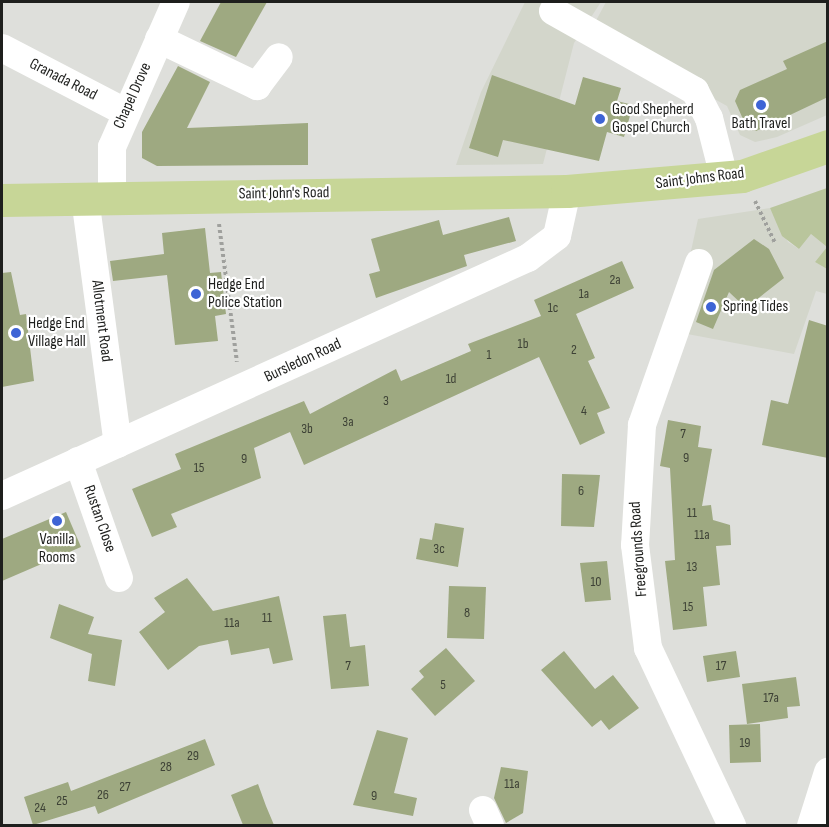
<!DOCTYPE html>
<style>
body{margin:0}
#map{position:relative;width:829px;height:827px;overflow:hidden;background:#dedfdb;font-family:"Sofia Sans Condensed",sans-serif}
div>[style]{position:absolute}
.built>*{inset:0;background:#d3d6cb}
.green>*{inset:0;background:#b9c59c}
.building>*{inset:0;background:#9ea981}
.path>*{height:4px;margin-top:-2px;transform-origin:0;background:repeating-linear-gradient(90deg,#9fa09d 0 3px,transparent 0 6px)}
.minor>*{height:28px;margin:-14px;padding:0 14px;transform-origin:14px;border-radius:14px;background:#fff}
.major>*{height:33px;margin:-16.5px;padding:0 16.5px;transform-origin:16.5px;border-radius:16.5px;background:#c7d697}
.dots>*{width:16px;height:16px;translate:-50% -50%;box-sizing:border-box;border:3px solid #fff;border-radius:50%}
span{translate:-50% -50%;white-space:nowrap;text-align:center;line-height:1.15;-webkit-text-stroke:4.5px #fff;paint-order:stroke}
.number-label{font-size:14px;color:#3e4236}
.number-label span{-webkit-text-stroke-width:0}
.street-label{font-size:16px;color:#1e1f1d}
.poi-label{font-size:16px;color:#1e1f1d}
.left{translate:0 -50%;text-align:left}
.frame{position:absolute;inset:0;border:3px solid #1e1f1d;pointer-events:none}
</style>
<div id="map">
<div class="built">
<div style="clip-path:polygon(525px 2px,601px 2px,574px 43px,543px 164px,456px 165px,481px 92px)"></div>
<div style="clip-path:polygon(606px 2px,827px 2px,827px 115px,777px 137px,755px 142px,740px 135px,727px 106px,591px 30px)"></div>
<div style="clip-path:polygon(770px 208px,788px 242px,799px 249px,811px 234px,827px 247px,815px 262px,827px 269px,827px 294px,816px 291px,794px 354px,682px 333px,698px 261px,691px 251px,698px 219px)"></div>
</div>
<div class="green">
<div style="clip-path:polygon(827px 188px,828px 188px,827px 269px,815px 262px,827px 247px,811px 234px,799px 249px,782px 236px,770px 208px)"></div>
</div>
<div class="building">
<div style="clip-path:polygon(221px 2px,267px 2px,236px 57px,200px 41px)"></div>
<div style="clip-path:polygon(828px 41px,828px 97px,756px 131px,746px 126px,735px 101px,740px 90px,787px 69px,783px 61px)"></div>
<div style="clip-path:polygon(178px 66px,210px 82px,187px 128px,308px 123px,308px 165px,157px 166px,142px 158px,142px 132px)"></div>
<div style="clip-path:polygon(492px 75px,575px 105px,583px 77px,621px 88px,617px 101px,633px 105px,624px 137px,607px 132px,599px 161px,503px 140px,498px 157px,469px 148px)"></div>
<div style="clip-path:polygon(509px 217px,516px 241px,464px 255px,467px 266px,376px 298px,369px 274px,380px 271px,371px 239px,439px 220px,443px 235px)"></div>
<div style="clip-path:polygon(205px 228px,210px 273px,221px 272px,226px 314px,215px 316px,218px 341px,175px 345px,167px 275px,113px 281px,110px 261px,164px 254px,162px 233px)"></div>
<div style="clip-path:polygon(754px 239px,769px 249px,784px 278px,746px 308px,729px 292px,713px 329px,696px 322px,714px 270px)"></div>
<div style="clip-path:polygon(622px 261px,634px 288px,576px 314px,595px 358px,588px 361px,610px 408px,597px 413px,605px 433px,580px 445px,539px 357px,304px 465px,290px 432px,254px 448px,261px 478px,171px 514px,177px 527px,152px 537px,132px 489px,181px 469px,175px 454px,304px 401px,310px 414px,396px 369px,401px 381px,471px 351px,468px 344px,541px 316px,534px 300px)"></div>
<div style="clip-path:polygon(11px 272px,20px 315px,26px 314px,34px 381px,2px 387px,2px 273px)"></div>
<div style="clip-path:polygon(809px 320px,828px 326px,828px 458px,762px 445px,771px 400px,788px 404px)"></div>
<div style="clip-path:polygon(668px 420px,701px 426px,698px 447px,712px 449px,702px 506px,711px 505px,713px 520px,730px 525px,731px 545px,716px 546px,720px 585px,703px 587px,707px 626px,673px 630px,665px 561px,675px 560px,670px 468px,660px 466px)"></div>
<div style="clip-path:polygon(562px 474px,600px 475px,594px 527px,561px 526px)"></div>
<div style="clip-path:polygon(66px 512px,81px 547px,2px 581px,2px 539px)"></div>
<div style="clip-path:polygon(435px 523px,464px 528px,458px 567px,416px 559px,420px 538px,432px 540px)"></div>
<div style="clip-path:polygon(607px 561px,611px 600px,585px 602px,580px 563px)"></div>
<div style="clip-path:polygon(187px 578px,213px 611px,279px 596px,293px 660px,273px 664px,269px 648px,231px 655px,228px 640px,199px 646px,168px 670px,139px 632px,165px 612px,154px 598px)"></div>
<div style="clip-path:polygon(449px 586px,486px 587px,484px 639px,447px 638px)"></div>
<div style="clip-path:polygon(59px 604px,94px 617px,88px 634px,122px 640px,115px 686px,88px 681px,92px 654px,50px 638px)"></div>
<div style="clip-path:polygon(346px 614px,350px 647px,365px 645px,369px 686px,331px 689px,323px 616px)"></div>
<div style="clip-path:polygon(446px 648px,475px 681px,435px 716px,411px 689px,424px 677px,419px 671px)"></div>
<div style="clip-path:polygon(564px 651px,595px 689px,613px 675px,639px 708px,609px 730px,601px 720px,592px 727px,541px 670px)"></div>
<div style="clip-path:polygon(736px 651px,740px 677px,707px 682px,703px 656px)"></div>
<div style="clip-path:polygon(796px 677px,800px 706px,787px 707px,788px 718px,747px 724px,742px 684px)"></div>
<div style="clip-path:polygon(760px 724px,761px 762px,730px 763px,729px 725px)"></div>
<div style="clip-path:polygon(377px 730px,408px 738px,394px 793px,417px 798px,413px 816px,353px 805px)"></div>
<div style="clip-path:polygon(205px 739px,215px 765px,98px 814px,95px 806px,33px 825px,24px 797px,68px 782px,71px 791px)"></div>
<div style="clip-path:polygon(501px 767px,528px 771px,523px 813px,506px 823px,494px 798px)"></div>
<div style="clip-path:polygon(258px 784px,266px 806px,274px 825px,243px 825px,231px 795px)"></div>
</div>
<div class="path">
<div style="left:755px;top:201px;width:47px;rotate:64.5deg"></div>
<div style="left:219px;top:224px;width:139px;rotate:82.6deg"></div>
</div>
<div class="minor">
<div style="left:553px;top:11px;width:163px;rotate:29.4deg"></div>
<div style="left:695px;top:91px;width:30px;rotate:63deg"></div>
<div style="left:709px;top:118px;width:61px;rotate:75.7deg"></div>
<div style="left:159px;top:39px;width:109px;rotate:25.6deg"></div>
<div style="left:257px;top:86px;width:36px;rotate:-53deg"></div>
<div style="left:2px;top:48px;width:139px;rotate:27.5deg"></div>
<div style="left:112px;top:195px;width:48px;rotate:-90deg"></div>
<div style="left:112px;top:147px;width:158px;rotate:-66.2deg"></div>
<div style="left:85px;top:198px;width:248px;rotate:82.4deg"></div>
<div style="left:699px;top:263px;width:172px;rotate:109.4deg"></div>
<div style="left:642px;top:425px;width:120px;rotate:93.3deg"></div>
<div style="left:635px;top:545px;width:104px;rotate:82.8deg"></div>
<div style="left:648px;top:648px;width:197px;rotate:64.7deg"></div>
<div style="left:78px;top:461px;width:124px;rotate:70.7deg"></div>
<div style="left:2px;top:496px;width:577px;rotate:-24.35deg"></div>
<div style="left:528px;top:258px;width:36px;rotate:-37deg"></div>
<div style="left:557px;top:236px;width:46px;rotate:-77.5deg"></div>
<div style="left:483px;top:810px;width:17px;rotate:66deg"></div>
<div style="left:811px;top:826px;width:57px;rotate:-72.5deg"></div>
</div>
<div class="major">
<div style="left:2px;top:200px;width:565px;rotate:-0.91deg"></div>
<div style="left:567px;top:191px;width:176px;rotate:-4.9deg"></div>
<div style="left:742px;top:176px;width:91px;rotate:-19.2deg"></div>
</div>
<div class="dots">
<div style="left:761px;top:105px;background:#3e64d5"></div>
<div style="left:600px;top:119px;background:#3e64d5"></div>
<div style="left:196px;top:294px;background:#3e64d5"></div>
<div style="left:711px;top:307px;background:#3e64d5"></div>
<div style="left:16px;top:333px;background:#3e64d5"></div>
<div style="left:57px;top:521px;background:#3e64d5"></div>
</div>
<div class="number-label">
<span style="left:615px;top:280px">2a</span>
<span style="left:584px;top:294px">1a</span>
<span style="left:553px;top:308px">1c</span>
<span style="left:523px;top:344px">1b</span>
<span style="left:574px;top:350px">2</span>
<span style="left:489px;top:355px">1</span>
<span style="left:451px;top:379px">1d</span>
<span style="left:386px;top:401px">3</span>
<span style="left:584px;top:411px">4</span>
<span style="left:348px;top:422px">3a</span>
<span style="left:307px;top:429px">3b</span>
<span style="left:683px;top:434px">7</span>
<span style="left:686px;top:458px">9</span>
<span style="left:244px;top:459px">9</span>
<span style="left:199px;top:468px">15</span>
<span style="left:581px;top:491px">6</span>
<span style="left:692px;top:513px">11</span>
<span style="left:702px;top:535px">11a</span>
<span style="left:439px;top:549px">3c</span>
<span style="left:692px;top:567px">13</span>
<span style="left:596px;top:582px">10</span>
<span style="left:688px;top:607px">15</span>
<span style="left:467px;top:613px">8</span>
<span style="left:267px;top:618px">11</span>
<span style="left:232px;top:623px">11a</span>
<span style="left:348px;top:666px">7</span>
<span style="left:721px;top:666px">17</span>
<span style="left:443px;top:685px">5</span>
<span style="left:771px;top:698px">17a</span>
<span style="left:745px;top:743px">19</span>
<span style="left:193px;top:756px">29</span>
<span style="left:166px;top:767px">28</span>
<span style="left:512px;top:784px">11a</span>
<span style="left:125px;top:787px">27</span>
<span style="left:103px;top:795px">26</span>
<span style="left:374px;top:796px">9</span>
<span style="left:62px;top:801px">25</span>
<span style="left:40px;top:808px">24</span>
</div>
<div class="street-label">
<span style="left:63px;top:80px;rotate:27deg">Granada Road</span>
<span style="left:133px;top:96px;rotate:-66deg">Chapel Drove</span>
<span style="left:700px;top:179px;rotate:-7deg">Saint Johns Road</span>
<span style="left:284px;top:194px;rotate:-1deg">Saint John's Road</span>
<span style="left:101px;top:321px;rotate:83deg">Allotment Road</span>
<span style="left:303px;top:361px;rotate:-25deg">Bursledon Road</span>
<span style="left:99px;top:519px;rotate:71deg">Rustan Close</span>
<span style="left:639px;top:549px;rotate:-94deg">Freegrounds Road</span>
</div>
<div class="poi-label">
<span class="left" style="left:612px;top:119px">Good Shepherd<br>Gospel Church</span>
<span style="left:761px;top:124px">Bath Travel</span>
<span class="left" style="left:208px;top:294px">Hedge End<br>Police Station</span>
<span class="left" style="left:723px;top:307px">Spring Tides</span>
<span class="left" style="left:28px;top:333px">Hedge End<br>Village Hall</span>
<span style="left:57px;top:549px">Vanilla<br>Rooms</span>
</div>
<div class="frame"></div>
</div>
